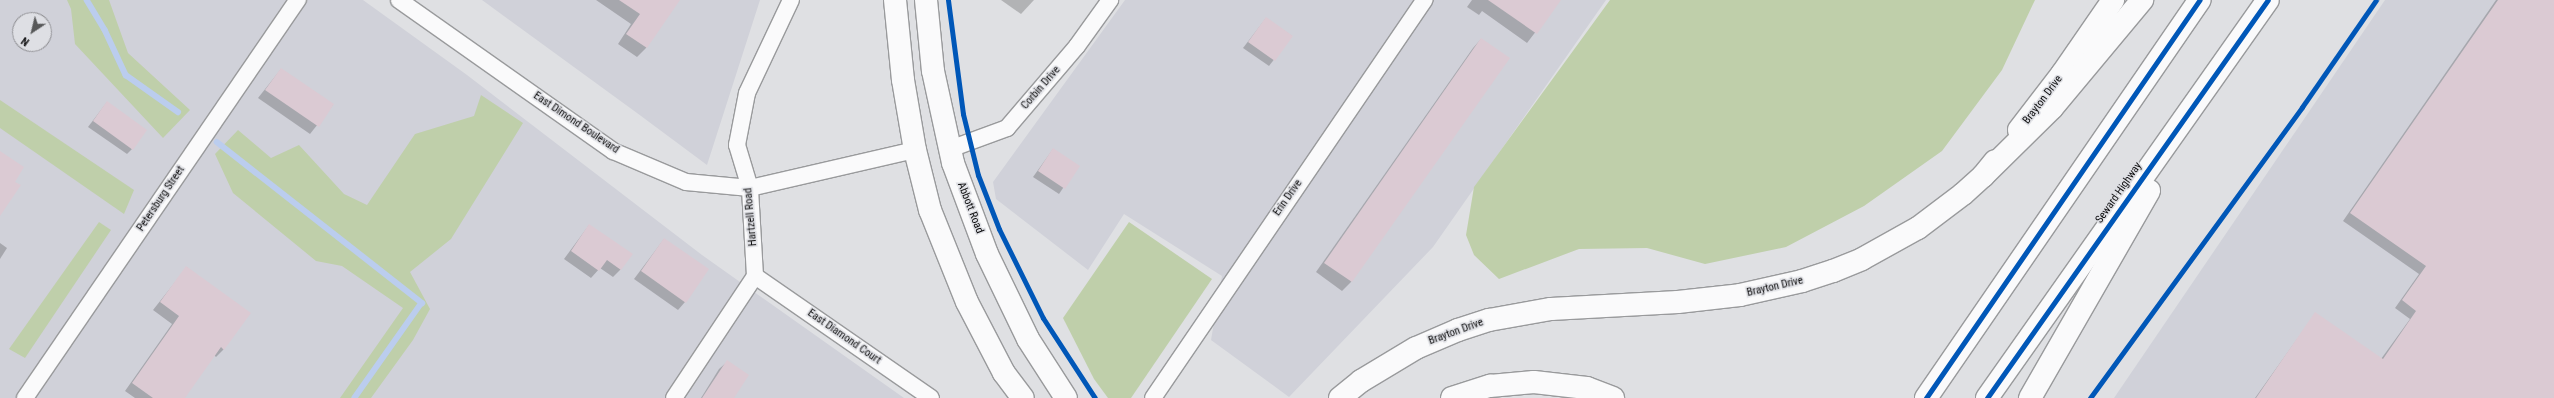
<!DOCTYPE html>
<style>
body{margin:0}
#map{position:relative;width:2554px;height:398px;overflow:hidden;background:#dfe0e3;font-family:"Roboto Condensed",sans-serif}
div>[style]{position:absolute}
.built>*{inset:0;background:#d0d1d9}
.green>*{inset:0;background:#bfcfaa}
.shadow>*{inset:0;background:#0003}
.stream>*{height:5.5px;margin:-2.75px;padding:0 2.75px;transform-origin:2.75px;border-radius:2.75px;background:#bbcdee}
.building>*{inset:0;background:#dbcad3}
.roads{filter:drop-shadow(1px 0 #999a9c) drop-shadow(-1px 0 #999a9c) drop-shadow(0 1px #999a9c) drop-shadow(0 -1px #999a9c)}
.street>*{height:16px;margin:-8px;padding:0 8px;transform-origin:8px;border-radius:8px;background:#fafafb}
.secondary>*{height:22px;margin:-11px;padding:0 11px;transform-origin:11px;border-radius:11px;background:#fafafb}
.highway>*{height:22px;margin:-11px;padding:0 11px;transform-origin:11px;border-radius:11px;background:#fafafb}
.cycleway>*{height:5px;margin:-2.5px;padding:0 2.5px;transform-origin:2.5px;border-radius:2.5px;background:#0057b8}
span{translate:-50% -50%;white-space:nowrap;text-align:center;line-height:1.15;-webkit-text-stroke:3px #dedfe4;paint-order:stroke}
.street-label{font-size:11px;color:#0e0e0f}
.north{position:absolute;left:12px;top:12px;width:40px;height:40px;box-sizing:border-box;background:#dedfe4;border:1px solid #8b8b8f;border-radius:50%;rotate:215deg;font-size:11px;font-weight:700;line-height:16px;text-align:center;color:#0e0e0f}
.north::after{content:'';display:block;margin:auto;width:14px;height:18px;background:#575859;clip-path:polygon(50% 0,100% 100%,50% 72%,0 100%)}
</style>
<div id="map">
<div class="built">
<div style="clip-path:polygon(evenodd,0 0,363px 0,467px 75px,702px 255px,904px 398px,0 398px,0 0,20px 20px,44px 20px,44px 44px,20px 44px,20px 20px)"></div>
<div style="clip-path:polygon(482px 0,760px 0,707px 165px,637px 113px)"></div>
<div style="clip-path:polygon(1125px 0,1606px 0,1433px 247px,1289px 397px,1211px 340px,1222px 276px,1124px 214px,1088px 270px,996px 199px,993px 182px)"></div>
<div style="clip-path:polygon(2385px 0,2554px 0,2554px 398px,2114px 398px)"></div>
</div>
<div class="green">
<div style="clip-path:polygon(67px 0,109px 0,128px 53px,190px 110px,163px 138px,75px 44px,71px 9px)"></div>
<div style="clip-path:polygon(1610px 0,2035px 0,2002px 70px,1942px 151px,1864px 206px,1786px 247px,1705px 264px,1647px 248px,1579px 249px,1499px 279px,1474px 255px,1466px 235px,1474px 187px)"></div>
<div style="clip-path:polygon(481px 95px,523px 123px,451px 239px,410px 272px,430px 309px,413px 340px,371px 398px,340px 398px,403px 308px,342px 266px,316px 261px,233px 193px,215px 154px,238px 130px,271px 158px,299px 145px,344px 194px,367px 205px,415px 134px,474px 116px)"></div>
<div style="clip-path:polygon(0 100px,134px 190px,124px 214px,0 128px)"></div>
<div style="clip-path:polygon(99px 222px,111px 230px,25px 358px,9px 349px)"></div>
<div style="clip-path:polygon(1129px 222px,1212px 279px,1131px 398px,1108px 398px,1094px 379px,1063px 318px)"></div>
</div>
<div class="shadow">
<div style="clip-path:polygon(596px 0,679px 0,646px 48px,637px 57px,618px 44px,631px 24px)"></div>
<div style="clip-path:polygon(1001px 0,1034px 0,1021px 14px)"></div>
<div style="clip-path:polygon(1472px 0,1560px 0,1527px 43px,1482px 11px,1479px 15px,1467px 7px)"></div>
<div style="clip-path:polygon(2496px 0,2554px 0,2554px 398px,2255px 398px,2315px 314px,2381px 359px,2410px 319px,2395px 308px,2419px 274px,2343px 221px)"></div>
<div style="clip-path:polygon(1266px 18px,1292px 36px,1269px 66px,1243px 48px)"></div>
<div style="clip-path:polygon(1481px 39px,1508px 58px,1351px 282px,1342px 291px,1316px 272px,1473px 48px)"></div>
<div style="clip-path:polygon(281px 69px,333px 105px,310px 134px,258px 98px)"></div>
<div style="clip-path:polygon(107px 102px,132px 149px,127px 154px,88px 127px)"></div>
<div style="clip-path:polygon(1053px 149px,1078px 166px,1059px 194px,1033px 177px)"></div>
<div style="clip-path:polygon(589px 225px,621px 269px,613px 277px,600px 268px,591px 278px,564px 259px)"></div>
<div style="clip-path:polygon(664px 239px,685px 302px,678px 310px,634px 279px)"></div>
<div style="clip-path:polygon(0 243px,7px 248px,0 259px)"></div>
<div style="clip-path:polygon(187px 267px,224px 349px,216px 357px,214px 355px,184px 398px,135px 398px,125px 391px,172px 324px,153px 310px)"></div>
<div style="clip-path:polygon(727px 362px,733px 398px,701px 398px,719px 369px)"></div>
</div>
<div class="stream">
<div style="left:87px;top:0;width:35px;rotate:59deg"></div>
<div style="left:105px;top:30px;width:50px;rotate:65deg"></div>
<div style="left:126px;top:75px;width:64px;rotate:35.4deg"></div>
<div style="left:217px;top:142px;width:261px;rotate:38.1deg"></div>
<div style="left:422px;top:303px;width:116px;rotate:125.2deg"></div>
</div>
<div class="building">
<div style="clip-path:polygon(619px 0,680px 0,647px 48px,626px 34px,640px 14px)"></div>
<div style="clip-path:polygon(1488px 0,1561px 0,1537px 34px)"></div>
<div style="clip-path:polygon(2498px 0,2554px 0,2554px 398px,2256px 398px,2315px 312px,2383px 359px,2416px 311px,2402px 300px,2426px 266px,2350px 213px)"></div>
<div style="clip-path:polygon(1266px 17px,1293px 36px,1275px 61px,1248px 42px)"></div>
<div style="clip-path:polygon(1481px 38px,1510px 58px,1352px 282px,1324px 263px)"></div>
<div style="clip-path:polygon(281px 68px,334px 104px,319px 127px,265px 90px)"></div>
<div style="clip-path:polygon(107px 101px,147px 130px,133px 150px,93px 121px)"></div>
<div style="clip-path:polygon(1053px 148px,1080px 166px,1065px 189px,1038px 171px)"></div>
<div style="clip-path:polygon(0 151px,24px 167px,15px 182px,21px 185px,0 216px)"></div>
<div style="clip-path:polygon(589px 224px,633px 254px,621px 270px,607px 260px,599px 271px,571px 251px)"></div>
<div style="clip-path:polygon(664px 238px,709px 269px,686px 303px,641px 271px)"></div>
<div style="clip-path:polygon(186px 266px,251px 313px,224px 350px,221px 347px,185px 398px,153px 398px,132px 383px,179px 316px,160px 302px)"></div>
<div style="clip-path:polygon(727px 360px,749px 375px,734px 398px,702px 398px)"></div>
</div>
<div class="roads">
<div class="street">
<div style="left:399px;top:0;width:262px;rotate:35.2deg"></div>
<div style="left:613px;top:151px;width:79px;rotate:23deg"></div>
<div style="left:686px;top:182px;width:64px;rotate:5.4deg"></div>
<div style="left:750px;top:188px;width:169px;rotate:-13deg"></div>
<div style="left:950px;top:149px;width:61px;rotate:-20.2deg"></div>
<div style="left:1007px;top:128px;width:108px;rotate:-49.5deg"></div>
<div style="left:1077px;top:46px;width:57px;rotate:-54.3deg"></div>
<div style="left:755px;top:276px;width:214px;rotate:34.7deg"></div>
<div style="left:25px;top:398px;width:483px;rotate:-55.6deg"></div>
<div style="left:674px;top:398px;width:146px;rotate:-56.4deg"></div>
<div style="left:755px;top:276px;width:88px;rotate:-93.3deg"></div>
<div style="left:750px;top:188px;width:45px;rotate:-106.8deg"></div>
<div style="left:737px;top:145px;width:53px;rotate:-79.1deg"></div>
<div style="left:747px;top:93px;width:103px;rotate:-64.7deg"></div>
<div style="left:1153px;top:398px;width:482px;rotate:-55.7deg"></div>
</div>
<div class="secondary">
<div style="left:895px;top:0;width:80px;rotate:84.3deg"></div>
<div style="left:903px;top:80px;width:71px;rotate:80.3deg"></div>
<div style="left:915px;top:150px;width:62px;rotate:76deg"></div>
<div style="left:930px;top:210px;width:99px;rotate:68.1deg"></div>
<div style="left:967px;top:302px;width:80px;rotate:62.5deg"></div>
<div style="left:1004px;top:373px;width:31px;rotate:53deg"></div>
<div style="left:926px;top:0;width:71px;rotate:84.4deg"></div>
<div style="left:933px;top:71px;width:94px;rotate:77.7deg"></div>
<div style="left:953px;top:163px;width:97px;rotate:69.5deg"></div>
<div style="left:987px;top:254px;width:94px;rotate:64.2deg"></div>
<div style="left:1028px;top:339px;width:70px;rotate:57.2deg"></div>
<div style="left:2019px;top:130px;width:71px;rotate:-52.5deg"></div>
<div style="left:2062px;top:74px;width:90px;rotate:-55.4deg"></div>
<div style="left:1340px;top:398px;width:27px;rotate:-39deg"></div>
<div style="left:1361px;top:381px;width:64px;rotate:-31deg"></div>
<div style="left:1416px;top:348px;width:46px;rotate:-23.2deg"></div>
<div style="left:1458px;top:330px;width:33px;rotate:-18deg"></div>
<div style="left:1489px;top:320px;width:63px;rotate:-10.1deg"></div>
<div style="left:1551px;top:309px;width:127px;rotate:-3.2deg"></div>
<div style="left:1678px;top:302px;width:62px;rotate:-6.4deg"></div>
<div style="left:1740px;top:295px;width:64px;rotate:-12.7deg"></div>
<div style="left:1802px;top:281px;width:33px;rotate:-18deg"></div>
<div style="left:1833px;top:271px;width:31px;rotate:-22deg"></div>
<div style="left:1862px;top:259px;width:64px;rotate:-29deg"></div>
<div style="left:1918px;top:228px;width:56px;rotate:-37.1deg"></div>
<div style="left:1963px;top:194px;width:27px;rotate:-42deg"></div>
<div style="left:1983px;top:176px;width:19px;rotate:-51deg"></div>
</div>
<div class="highway">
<div style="left:1983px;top:176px;width:97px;rotate:-44.6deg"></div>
<div style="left:2052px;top:108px;width:141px;rotate:-50.2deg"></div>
<div style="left:1452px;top:398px;width:40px;rotate:-18deg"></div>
<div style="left:1490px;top:386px;width:44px;rotate:-5.2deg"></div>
<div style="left:1534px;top:382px;width:53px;rotate:6.5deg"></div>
<div style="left:1587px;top:388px;width:28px;rotate:21deg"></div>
<div style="left:1926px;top:398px;width:483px;rotate:-55.5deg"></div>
<div style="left:1987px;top:398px;width:487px;rotate:-54.8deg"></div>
<div style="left:2030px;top:398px;width:239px;rotate:-60.1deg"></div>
</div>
</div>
<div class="cycleway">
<div style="left:948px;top:0;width:115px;rotate:82.5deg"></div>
<div style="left:963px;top:114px;width:63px;rotate:76.2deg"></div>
<div style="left:978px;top:175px;width:58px;rotate:68.7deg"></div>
<div style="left:999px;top:229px;width:99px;rotate:63.7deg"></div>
<div style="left:1043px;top:318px;width:95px;rotate:57deg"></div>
<div style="left:1926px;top:398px;width:483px;rotate:-55.5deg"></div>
<div style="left:1987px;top:398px;width:487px;rotate:-54.8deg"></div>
<div style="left:2090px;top:398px;width:360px;rotate:-53.9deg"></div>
<div style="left:2302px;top:107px;width:130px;rotate:-55.3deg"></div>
</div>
<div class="street-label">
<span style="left:1041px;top:88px;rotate:-49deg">Corbin Drive</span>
<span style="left:2043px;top:100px;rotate:-53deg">Brayton Drive</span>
<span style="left:576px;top:123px;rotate:34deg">East Dimond Boulevard</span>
<span style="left:2119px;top:193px;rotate:-55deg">Seward Highway</span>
<span style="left:1288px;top:198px;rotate:-55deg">Erin Drive</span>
<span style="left:161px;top:199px;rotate:-56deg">Petersburg Street</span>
<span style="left:970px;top:208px;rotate:69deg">Abbott Road</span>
<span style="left:751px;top:217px;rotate:-95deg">Hartzell Road</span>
<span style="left:1775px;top:287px;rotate:-13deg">Brayton Drive</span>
<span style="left:1456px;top:332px;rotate:-20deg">Brayton Drive</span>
<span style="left:844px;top:337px;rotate:35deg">East Diamond Court</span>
</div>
<div class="north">N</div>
</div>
